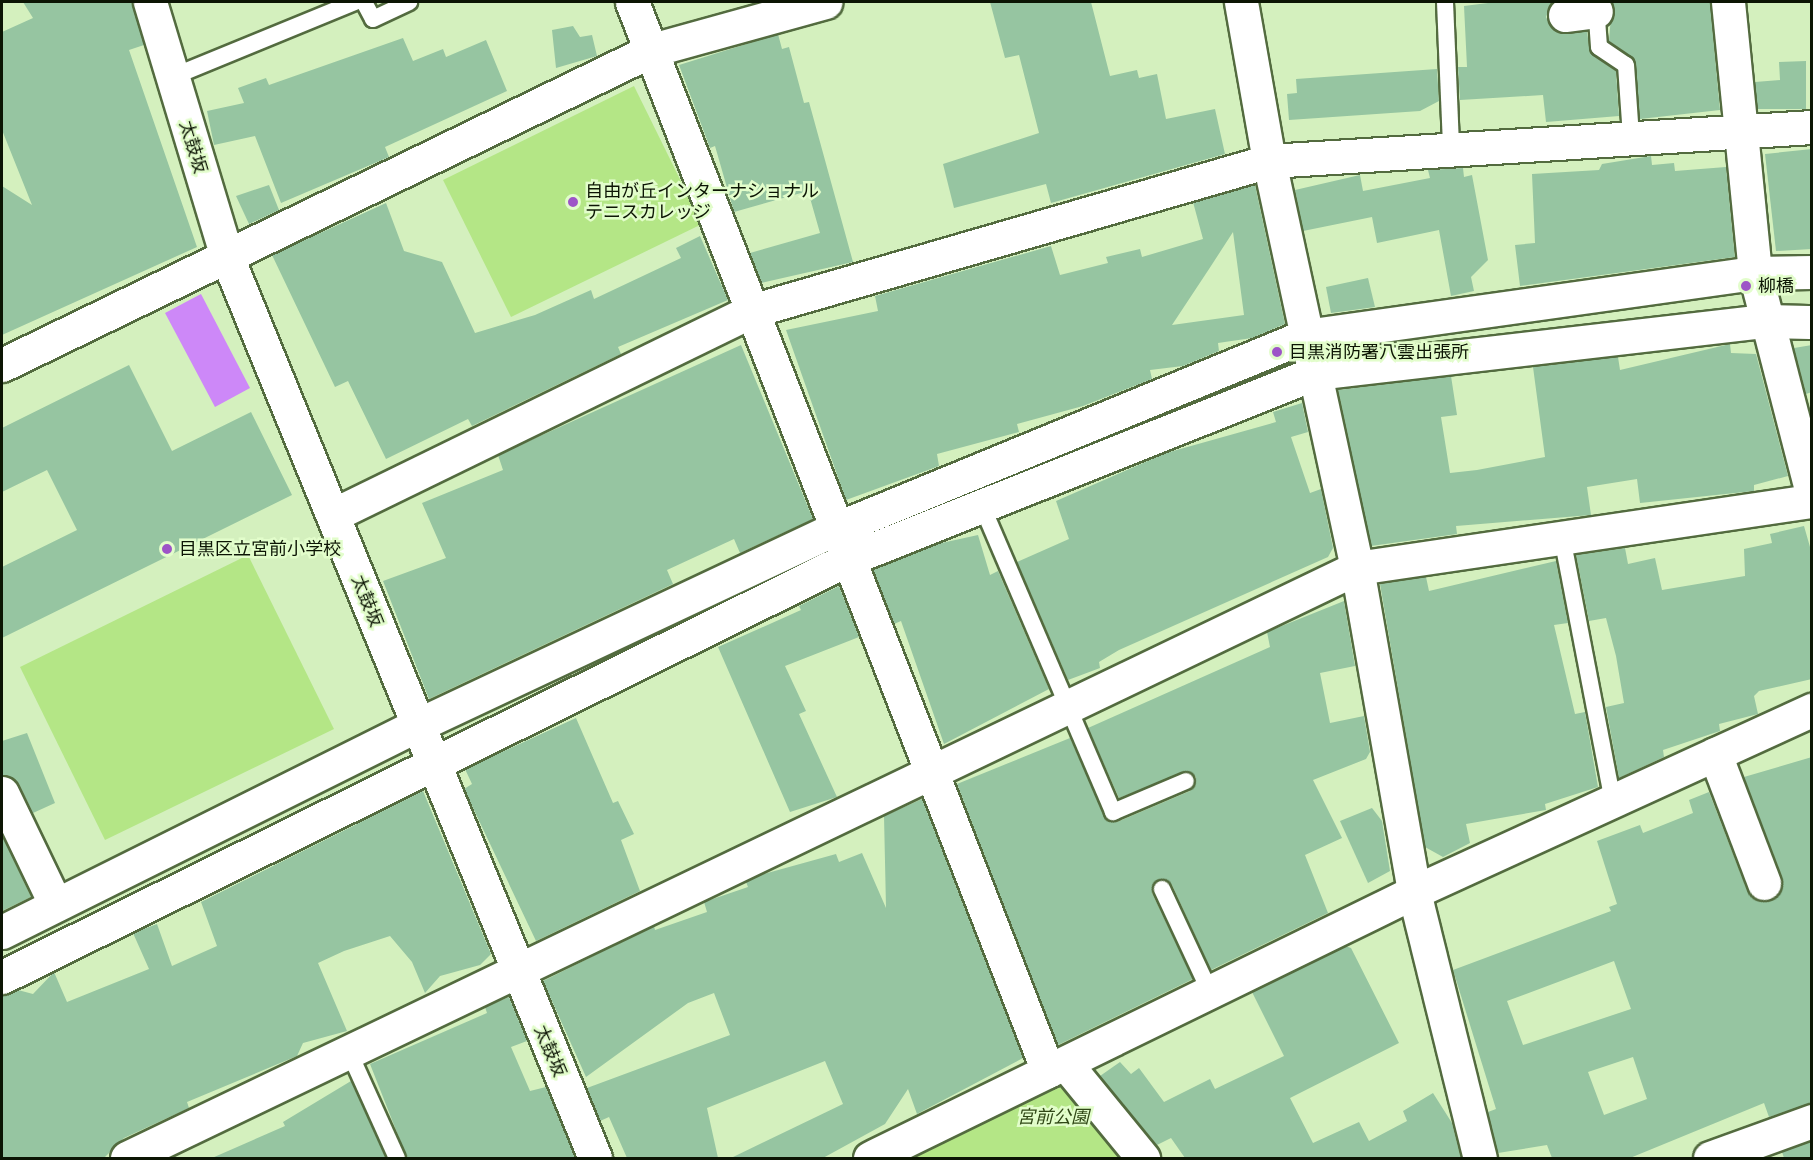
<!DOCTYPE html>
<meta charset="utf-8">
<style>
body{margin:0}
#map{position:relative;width:1813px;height:1160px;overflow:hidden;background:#d4f0be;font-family:Merriweather,"Noto Sans JP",serif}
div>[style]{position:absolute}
.green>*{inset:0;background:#b4e686}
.water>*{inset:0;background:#cd88f8}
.building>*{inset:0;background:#96c5a1}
.roads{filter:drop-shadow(2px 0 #536b3f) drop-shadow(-2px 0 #536b3f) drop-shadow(0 2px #536b3f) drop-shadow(0 -2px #536b3f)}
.lane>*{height:16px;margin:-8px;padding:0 8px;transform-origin:8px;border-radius:8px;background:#fff}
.street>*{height:33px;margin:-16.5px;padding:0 16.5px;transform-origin:16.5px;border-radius:16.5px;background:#fff}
.dots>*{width:16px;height:16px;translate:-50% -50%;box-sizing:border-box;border:3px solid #e2fdcb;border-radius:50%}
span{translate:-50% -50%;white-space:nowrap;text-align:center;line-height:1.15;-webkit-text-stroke:5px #e2fdcb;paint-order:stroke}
.street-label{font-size:18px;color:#0c1504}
.poi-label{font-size:18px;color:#0c1504}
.left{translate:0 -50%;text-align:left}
.park-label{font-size:18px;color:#304816;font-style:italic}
.frame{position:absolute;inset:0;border:3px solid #0c1504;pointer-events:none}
</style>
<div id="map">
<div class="green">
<div style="clip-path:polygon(634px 86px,702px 224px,511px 317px,443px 180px)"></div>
<div style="clip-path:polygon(248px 555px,334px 729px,105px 840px,20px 667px)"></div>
<div style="clip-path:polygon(1066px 1064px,1139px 1158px,917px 1158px,906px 1140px)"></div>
</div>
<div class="water">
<div style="clip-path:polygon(201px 294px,250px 388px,215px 407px,165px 313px)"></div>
</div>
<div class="building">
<div style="clip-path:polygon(23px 2px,132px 2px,144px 45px,129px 50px,197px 247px,2px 335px,2px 186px,32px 205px,2px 130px,2px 32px,33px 18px)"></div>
<div style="clip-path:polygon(990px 2px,1091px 2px,1110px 76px,1137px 70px,1139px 78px,1157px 74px,1166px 119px,1215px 109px,1225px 154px,1051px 203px,1046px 184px,954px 208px,943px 164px,1039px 133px,1019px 55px,1005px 58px)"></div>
<div style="clip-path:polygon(1496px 2px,1552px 2px,1546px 17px,1551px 27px,1567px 34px,1587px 31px,1590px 53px,1616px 71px,1619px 116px,1546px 122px,1543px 95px,1460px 100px,1458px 67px,1467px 67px,1464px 6px)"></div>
<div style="clip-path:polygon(1710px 2px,1720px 110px,1640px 119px,1635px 60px,1609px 41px,1612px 3px)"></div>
<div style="clip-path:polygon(573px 26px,580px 37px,592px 35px,597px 56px,556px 68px,552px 30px)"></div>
<div style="clip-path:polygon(778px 34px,782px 49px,789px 47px,804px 103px,809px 102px,853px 262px,761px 283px,750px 253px,820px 233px,808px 191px,734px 212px,715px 146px,710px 148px,679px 65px)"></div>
<div style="clip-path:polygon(403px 38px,413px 61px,443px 49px,446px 57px,486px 40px,507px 91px,385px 147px,389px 157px,281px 203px,255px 136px,214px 145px,207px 111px,244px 103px,238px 88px,266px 78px,269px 85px)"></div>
<div style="clip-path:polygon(1806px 61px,1806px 109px,1757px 109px,1755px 82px,1780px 80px,1779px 62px)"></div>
<div style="clip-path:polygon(1437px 69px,1439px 101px,1420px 111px,1289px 120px,1287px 94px,1297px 93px,1296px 79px)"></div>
<div style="clip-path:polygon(1812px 149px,1812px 249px,1776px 251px,1765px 154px)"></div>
<div style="clip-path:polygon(1651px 156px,1652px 165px,1674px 163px,1675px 171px,1726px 167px,1735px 257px,1520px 286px,1515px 245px,1535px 243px,1532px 174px,1599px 170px,1602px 164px)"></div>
<div style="clip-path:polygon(1463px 168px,1464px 177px,1472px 175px,1488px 260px,1471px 277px,1474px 291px,1451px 296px,1439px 230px,1377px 243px,1372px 217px,1303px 231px,1295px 190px,1360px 175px,1363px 191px,1430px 178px,1428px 170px)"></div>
<div style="clip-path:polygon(269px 185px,279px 210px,249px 224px,236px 196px)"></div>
<div style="clip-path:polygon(evenodd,1255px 185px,1285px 324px,1252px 338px,1218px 343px,1219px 351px,1183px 366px,1150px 370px,1152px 379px,1083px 406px,1017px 424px,1019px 432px,937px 454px,939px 466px,846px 500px,786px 330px,878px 311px,875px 296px,1051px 246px,1060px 275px,1108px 263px,1106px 257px,1140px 249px,1142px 257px,1203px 239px,1193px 202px,1255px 185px,1233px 232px,1244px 315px,1172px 325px,1211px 266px,1233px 232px)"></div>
<div style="clip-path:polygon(386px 203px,404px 251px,442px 262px,475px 333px,535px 315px,591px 290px,594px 299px,681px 258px,676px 248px,700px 236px,728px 300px,618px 347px,621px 354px,472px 426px,468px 419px,386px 459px,348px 381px,335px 387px,272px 255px)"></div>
<div style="clip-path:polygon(1368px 278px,1375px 307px,1331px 313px,1326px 287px)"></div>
<div style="clip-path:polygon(1730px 344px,1731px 353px,1756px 354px,1788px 476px,1754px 485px,1754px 491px,1640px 503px,1637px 479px,1587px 487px,1591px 515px,1456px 526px,1457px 534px,1371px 546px,1338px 390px,1451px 376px,1457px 415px,1441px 417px,1450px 473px,1477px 470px,1545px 457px,1533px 367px,1618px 357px,1620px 370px)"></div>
<div style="clip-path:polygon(741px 345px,813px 519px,740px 553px,734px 539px,667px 570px,673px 584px,429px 699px,383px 581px,446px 558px,422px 503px,503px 470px,498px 455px)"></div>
<div style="clip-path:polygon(1812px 345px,1812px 392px,1806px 394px,1794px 348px)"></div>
<div style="clip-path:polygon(129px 365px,172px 451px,251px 412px,292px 495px,2px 638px,2px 567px,77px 530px,47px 470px,2px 492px,2px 428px)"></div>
<div style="clip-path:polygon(1302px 403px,1308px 432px,1291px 437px,1310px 493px,1321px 489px,1333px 548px,1328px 557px,1119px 650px,1099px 662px,1100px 668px,1068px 680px,1017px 562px,1069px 539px,1056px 501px,1166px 453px,1276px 422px,1273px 412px)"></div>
<div style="clip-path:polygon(1804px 526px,1812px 554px,1812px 679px,1759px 691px,1754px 696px,1758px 714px,1719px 724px,1720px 731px,1663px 750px,1664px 757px,1619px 778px,1606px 707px,1624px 703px,1616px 656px,1606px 618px,1589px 621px,1576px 555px,1625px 548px,1628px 564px,1655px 558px,1662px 590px,1745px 576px,1744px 549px,1772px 543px,1770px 534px)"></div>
<div style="clip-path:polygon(978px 535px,990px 575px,998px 571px,1049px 689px,944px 744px,901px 621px,894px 624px,873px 570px,937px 544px)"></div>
<div style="clip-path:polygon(1556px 561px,1568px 623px,1554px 625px,1575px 714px,1585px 712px,1598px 787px,1545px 804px,1546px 810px,1466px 824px,1470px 843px,1443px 857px,1425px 847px,1380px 584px,1426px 577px,1429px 591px)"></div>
<div style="clip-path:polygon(839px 586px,859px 637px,785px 666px,806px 711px,799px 714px,837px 797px,790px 812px,718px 647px,801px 610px,799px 606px)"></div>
<div style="clip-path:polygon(1344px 601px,1355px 666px,1320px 673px,1330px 723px,1364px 716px,1370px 752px,1366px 759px,1313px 780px,1342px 838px,1305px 855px,1328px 913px,1211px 970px,1172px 885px,1157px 880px,1152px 893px,1193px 979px,1058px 1045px,957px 784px,1070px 738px,1107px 821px,1117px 822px,1190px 791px,1196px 777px,1187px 771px,1119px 798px,1088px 728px,1270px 647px,1267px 632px)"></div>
<div style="clip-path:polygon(576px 718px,613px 803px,618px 801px,634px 834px,621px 840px,640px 891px,536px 941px,464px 789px,472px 784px,465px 769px)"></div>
<div style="clip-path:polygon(27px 733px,55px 803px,33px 813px,19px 784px,2px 775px,2px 741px)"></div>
<div style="clip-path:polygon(evenodd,1812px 757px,1812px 1103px,1769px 1117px,1764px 1103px,1630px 1158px,1552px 1158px,1547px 1145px,1498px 1153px,1488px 1112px,1496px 1109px,1453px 970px,1611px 911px,1609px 907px,1617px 904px,1597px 841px,1640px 825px,1643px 833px,1693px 813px,1689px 800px,1709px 792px,1747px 890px,1760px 901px,1771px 900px,1782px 887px,1782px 877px,1744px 777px,1812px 757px,1614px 961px,1631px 1009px,1523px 1045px,1507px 1001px,1614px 961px,1812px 757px,1633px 1057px,1647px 1099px,1604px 1115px,1588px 1072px,1633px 1057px)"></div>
<div style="clip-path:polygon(423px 791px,491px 954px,480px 965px,440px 976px,425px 993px,412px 962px,390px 936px,344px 951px,318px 963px,347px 1031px,303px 1043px,297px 1056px,187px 1102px,189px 1108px,124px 1138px,104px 1158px,2px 1158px,2px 996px,18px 990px,33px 994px,54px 972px,67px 1002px,149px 969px,133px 933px,157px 924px,172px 966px,217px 946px,201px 902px)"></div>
<div style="clip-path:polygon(922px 799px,1023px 1058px,917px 1114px,908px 1089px,885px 1124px,823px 1158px,731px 1158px,843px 1104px,825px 1061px,707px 1108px,718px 1158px,627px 1158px,609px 1117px,600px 1121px,587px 1088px,730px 1035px,714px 993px,688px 1003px,586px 1077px,543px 981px,654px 926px,655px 930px,707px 912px,704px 902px,748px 887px,746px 882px,760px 875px,836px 854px,839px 862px,862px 853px,886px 908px,884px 816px)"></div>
<div style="clip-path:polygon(1372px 808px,1382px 821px,1390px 871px,1368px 883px,1340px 821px)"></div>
<div style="clip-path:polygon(2px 835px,31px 897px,2px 911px)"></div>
<div style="clip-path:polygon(1345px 946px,1351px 948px,1399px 1043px,1290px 1098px,1313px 1143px,1359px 1122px,1369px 1141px,1407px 1121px,1403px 1111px,1433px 1093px,1452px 1123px,1461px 1158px,1185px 1158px,1171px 1138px,1157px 1145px,1100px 1076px,1120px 1062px,1131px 1074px,1139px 1068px,1164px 1102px,1210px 1079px,1215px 1089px,1284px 1056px,1252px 992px)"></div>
<div style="clip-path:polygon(509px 997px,527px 1041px,511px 1047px,530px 1091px,546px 1087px,575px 1158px,407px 1158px,370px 1064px,487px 1013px,485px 1007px)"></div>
<div style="clip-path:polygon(351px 1081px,386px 1158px,212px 1158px,285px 1126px,283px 1122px)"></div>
<div style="clip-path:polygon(1812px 1141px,1812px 1158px,1784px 1158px,1782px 1152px)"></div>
</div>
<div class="roads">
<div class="lane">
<div style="left:364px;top:2px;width:19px;rotate:62deg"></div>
<div style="left:373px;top:19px;width:40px;rotate:-25deg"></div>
<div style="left:1445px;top:2px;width:146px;rotate:87.6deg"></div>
<div style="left:1596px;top:5px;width:42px;rotate:85.9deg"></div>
<div style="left:1599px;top:47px;width:32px;rotate:34deg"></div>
<div style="left:1626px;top:65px;width:72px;rotate:86deg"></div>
<div style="left:172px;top:77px;width:198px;rotate:-22.3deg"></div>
<div style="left:982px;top:506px;width:333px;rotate:66.8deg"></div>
<div style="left:1113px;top:812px;width:79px;rotate:-23deg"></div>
<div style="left:1562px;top:537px;width:269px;rotate:79.1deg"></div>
<div style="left:1162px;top:889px;width:114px;rotate:65deg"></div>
<div style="left:350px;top:1054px;width:114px;rotate:65.7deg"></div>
</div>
<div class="street">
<div style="left:150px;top:2px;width:266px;rotate:73.2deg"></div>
<div style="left:227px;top:257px;width:973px;rotate:67.78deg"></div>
<div style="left:632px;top:2px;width:1147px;rotate:68.74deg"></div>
<div style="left:1241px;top:2px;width:161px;rotate:80deg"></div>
<div style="left:1269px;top:161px;width:416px;rotate:77.8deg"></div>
<div style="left:1357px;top:568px;width:329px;rotate:80deg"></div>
<div style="left:1414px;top:892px;width:274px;rotate:76.1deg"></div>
<div style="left:1728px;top:2px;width:272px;rotate:84.3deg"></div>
<div style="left:1755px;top:273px;width:228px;rotate:75.5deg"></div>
<div style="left:1565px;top:15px;width:31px;rotate:-7deg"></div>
<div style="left:2px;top:365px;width:722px;rotate:-25.86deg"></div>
<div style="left:652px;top:50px;width:180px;rotate:-15.5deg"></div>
<div style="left:333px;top:515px;width:465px;rotate:-26deg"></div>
<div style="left:751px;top:311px;width:539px;rotate:-16.15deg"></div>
<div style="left:1269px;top:161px;width:544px;rotate:-3.58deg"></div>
<div style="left:1715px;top:754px;width:138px;rotate:69.2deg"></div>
<div style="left:2px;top:793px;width:124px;rotate:64.3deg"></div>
<div style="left:2px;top:932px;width:465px;rotate:-26.5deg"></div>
<div style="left:418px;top:725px;width:459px;rotate:-25.2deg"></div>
<div style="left:833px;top:530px;width:510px;rotate:-22.34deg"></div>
<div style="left:1305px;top:336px;width:454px;rotate:-8deg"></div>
<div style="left:1755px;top:273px;width:57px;rotate:-1deg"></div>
<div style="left:2px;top:977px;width:941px;rotate:-26.29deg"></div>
<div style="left:846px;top:560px;width:505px;rotate:-21.74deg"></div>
<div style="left:1315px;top:373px;width:455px;rotate:-6.6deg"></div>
<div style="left:1767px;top:321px;width:45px;rotate:1.3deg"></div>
<div style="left:1066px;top:1064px;width:122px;rotate:50.7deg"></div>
<div style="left:127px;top:1158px;width:1364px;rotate:-25.63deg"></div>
<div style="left:1357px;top:568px;width:460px;rotate:-8.4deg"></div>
<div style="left:870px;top:1158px;width:606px;rotate:-26.06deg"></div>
<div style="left:1414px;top:892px;width:438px;rotate:-24.6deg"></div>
<div style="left:1710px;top:1158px;width:109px;rotate:-19.9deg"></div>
</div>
</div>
<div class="dots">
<div style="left:573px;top:202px;background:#9d54c7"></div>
<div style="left:1746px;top:286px;background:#9d54c7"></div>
<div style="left:1277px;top:352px;background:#9d54c7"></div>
<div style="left:167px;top:549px;background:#9d54c7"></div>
</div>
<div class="street-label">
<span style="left:193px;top:147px;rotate:73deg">太鼓坂</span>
<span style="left:367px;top:601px;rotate:68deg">太鼓坂</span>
<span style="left:550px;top:1051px;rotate:67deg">太鼓坂</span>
</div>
<div class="poi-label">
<span class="left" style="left:585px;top:202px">自由が丘インターナショナル<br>テニスカレッジ</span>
<span class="left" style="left:1758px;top:286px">柳橋</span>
<span class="left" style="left:1289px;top:352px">目黒消防署八雲出張所</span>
<span class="left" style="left:179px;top:549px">目黒区立宮前小学校</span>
</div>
<div class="park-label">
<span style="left:1053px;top:1117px">宮前公園</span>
</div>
<div class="frame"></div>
</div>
